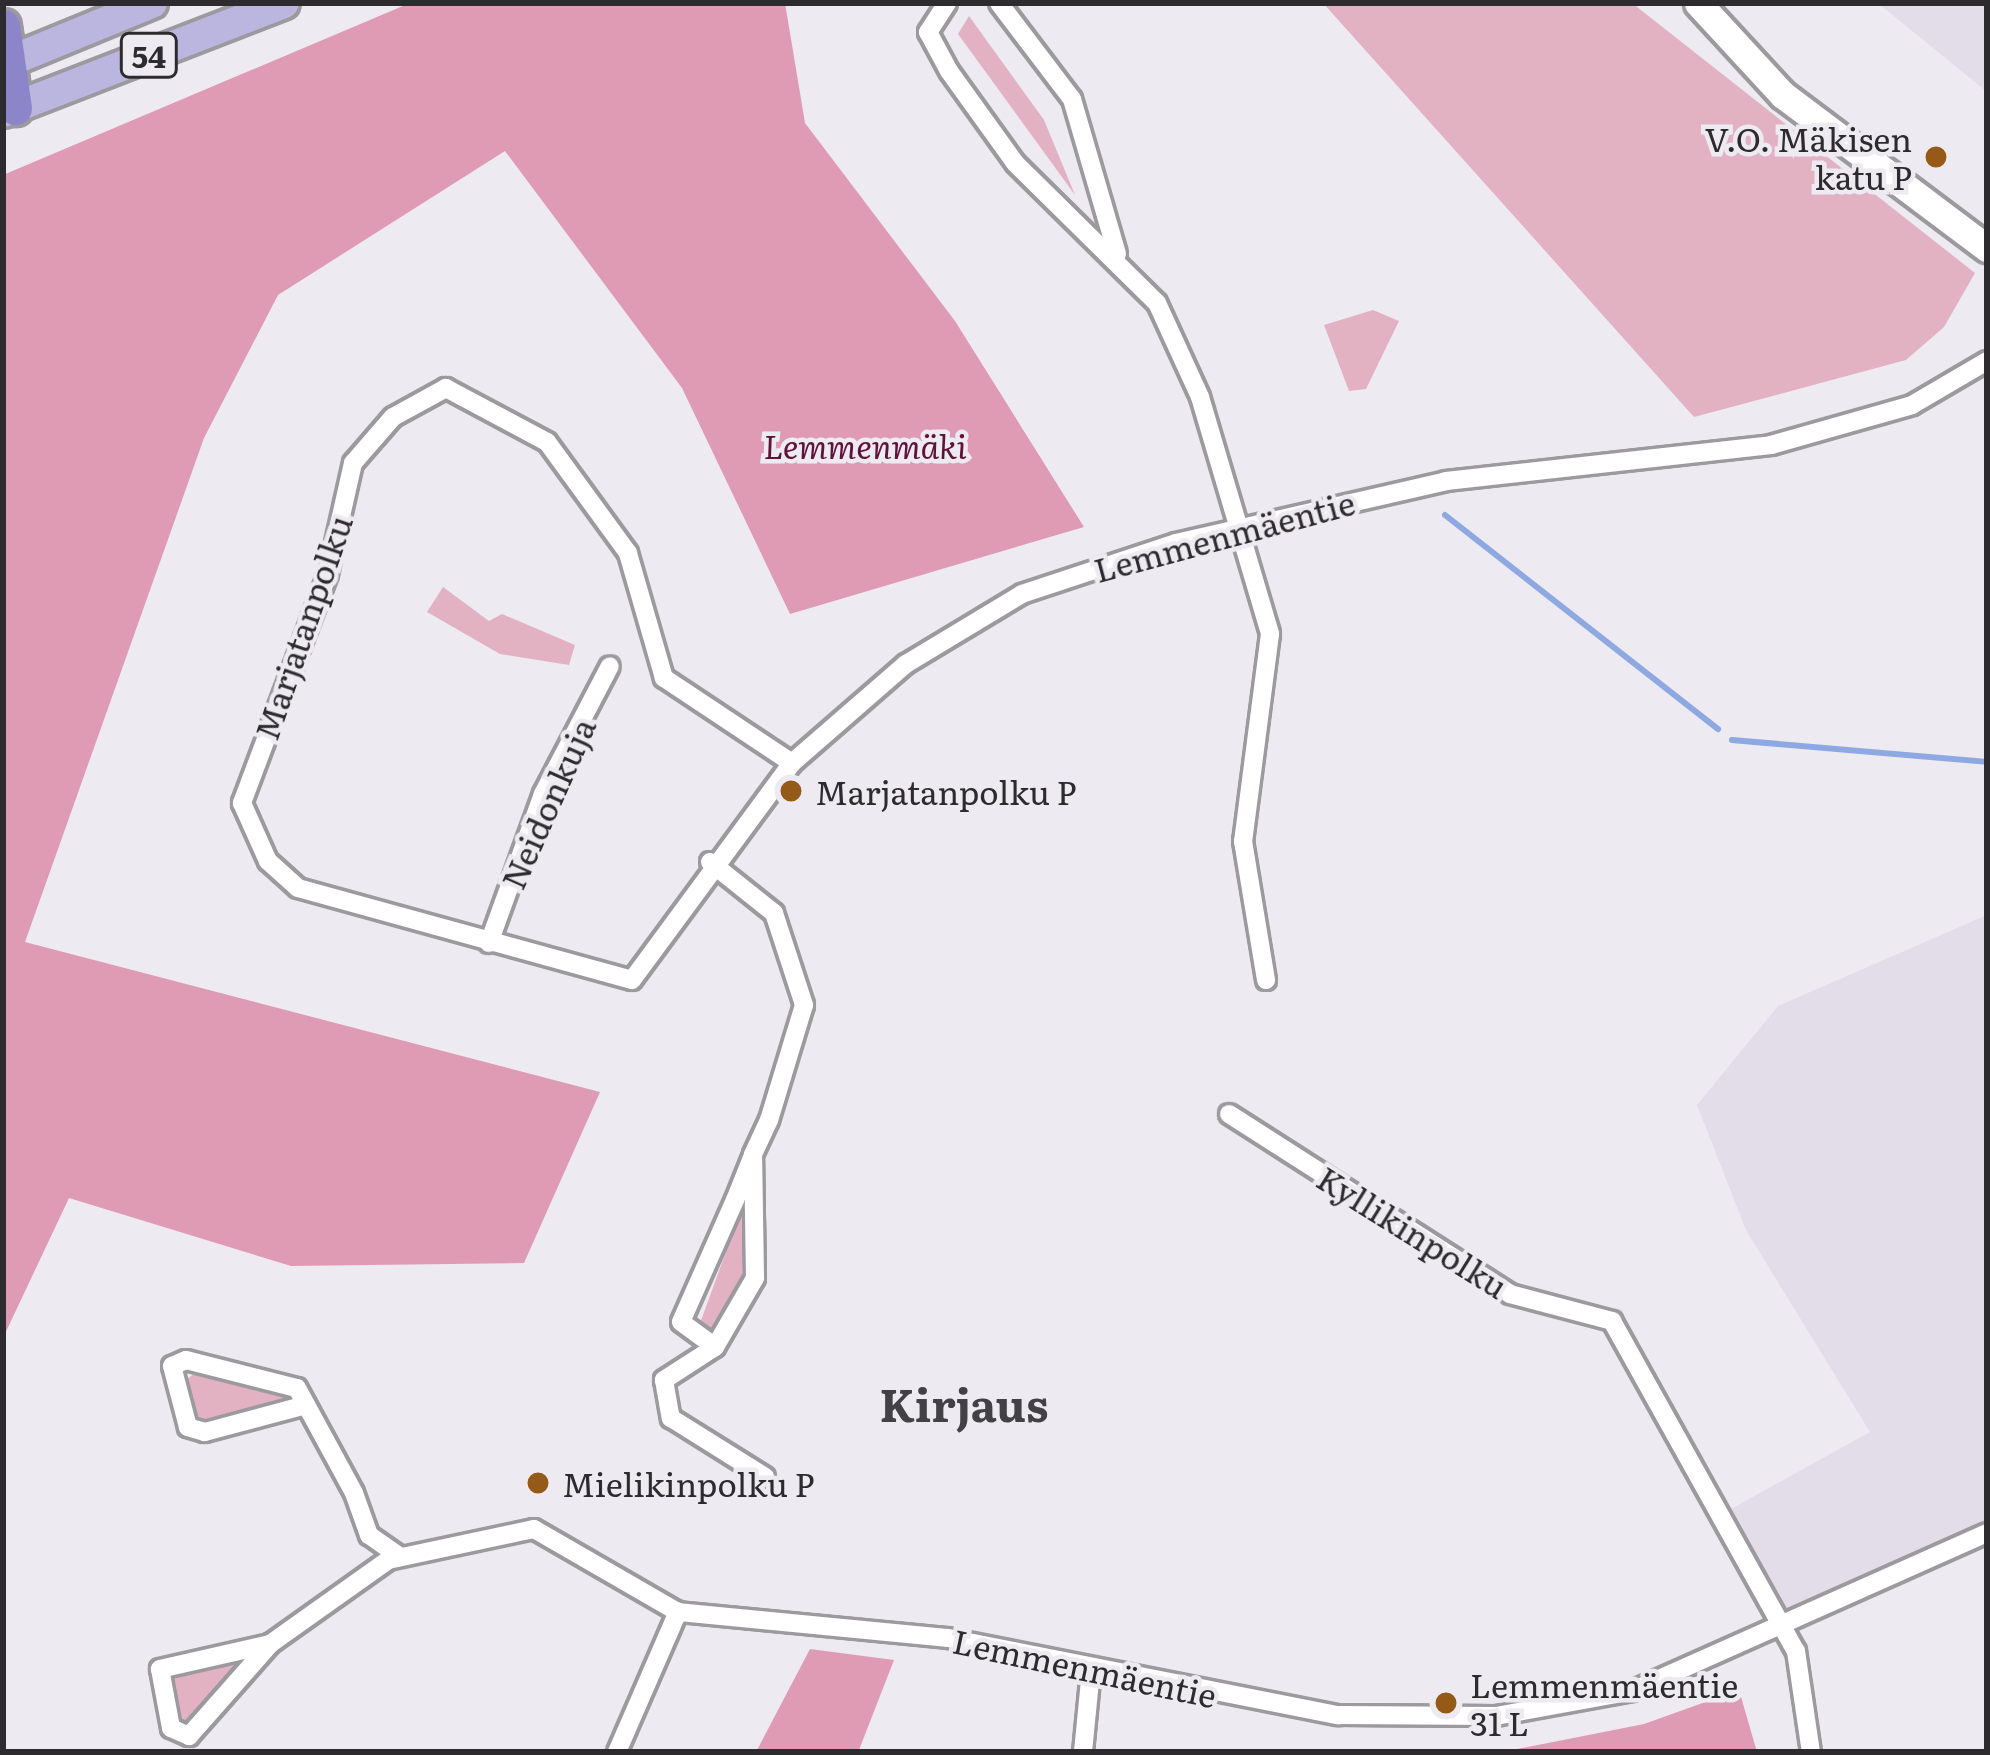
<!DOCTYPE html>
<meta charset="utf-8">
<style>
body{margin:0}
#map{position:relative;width:1990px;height:1755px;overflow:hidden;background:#eeeaf1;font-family:Literata,serif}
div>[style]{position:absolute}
.built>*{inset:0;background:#e3dce9}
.green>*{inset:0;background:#e2b1c2}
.forest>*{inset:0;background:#df9bb4}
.stream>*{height:6px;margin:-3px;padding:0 3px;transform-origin:3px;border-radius:3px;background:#8ea8e1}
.roads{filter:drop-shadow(3px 0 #9c999f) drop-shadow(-3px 0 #9c999f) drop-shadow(0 3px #9c999f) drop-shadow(0 -3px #9c999f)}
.street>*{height:18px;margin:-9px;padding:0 9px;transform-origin:9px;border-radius:9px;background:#fff}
.secondary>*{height:27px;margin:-13.5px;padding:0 13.5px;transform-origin:13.5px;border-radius:13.5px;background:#fff}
.primary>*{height:30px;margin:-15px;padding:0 15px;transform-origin:15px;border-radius:15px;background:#bab6df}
.highway>*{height:33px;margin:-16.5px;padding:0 16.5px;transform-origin:16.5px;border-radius:16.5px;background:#8c85c9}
.dots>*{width:33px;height:33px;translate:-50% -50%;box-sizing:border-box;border:6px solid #eeeaf1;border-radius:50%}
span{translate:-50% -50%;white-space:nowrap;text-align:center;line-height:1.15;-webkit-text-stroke:9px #eeeaf1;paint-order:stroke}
.shield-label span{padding:3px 9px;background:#eeeaf1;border:3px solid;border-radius:9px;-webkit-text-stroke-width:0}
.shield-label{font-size:30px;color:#2d2b2e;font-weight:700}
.poi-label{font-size:33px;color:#2d2b2e}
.right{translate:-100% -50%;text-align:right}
.left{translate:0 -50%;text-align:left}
.park-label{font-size:33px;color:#621239;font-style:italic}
.street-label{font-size:33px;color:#2d2b2e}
.district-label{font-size:45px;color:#434046;font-weight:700}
.frame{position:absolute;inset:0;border:6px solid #2d2b2e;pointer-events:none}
</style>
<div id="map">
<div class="built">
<div style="clip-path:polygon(1878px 3px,1987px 3px,1987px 92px)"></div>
<div style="clip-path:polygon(1987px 915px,1987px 1533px,1785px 1631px,1722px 1514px,1870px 1432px,1746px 1230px,1697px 1105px,1778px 1006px)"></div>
</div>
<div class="green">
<div style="clip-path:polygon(1323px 3px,1632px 3px,1975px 273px,1944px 327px,1906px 360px,1694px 417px)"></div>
<div style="clip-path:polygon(969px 16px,1044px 120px,1075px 195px,958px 34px)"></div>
<div style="clip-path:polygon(1373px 310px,1399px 321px,1366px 389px,1349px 391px,1324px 325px)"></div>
<div style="clip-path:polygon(443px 587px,489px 621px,502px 614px,575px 645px,569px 665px,500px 654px,427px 612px)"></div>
<div style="clip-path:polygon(743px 1205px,748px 1269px,718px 1329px,699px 1326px)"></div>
<div style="clip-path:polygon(199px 1370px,288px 1393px,288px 1401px,201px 1425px,182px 1383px)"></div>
<div style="clip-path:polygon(249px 1656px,190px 1723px,181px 1726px,171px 1676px)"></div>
</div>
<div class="forest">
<div style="clip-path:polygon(410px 3px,785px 3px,805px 123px,955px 321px,1084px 527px,790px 614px,682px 388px,505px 151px,278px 295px,204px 438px,25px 942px,600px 1092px,524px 1263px,291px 1266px,69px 1198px,3px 1338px,3px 175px)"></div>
<div style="clip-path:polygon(810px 1649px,894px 1660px,859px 1750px,756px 1752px)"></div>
<div style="clip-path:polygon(1739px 1690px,1757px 1752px,1512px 1750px,1644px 1724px)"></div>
</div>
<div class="stream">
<div style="left:1445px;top:515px;width:347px;rotate:38.1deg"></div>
<div style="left:1732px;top:740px;width:256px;rotate:4.9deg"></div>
</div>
<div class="roads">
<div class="street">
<div style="left:947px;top:3px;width:35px;rotate:123deg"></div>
<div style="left:928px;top:32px;width:44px;rotate:61.7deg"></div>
<div style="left:949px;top:71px;width:113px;rotate:54.3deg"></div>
<div style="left:1015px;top:163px;width:199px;rotate:44.6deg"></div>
<div style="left:1157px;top:303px;width:103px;rotate:65.4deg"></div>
<div style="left:1200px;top:397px;width:247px;rotate:73.5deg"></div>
<div style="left:1270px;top:634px;width:209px;rotate:97.4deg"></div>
<div style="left:1243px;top:841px;width:141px;rotate:80.6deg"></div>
<div style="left:999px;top:3px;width:121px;rotate:52.8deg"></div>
<div style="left:1072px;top:99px;width:161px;rotate:73.8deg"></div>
<div style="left:792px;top:763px;width:154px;rotate:-146.4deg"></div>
<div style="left:664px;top:678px;width:130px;rotate:-106.1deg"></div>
<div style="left:628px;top:553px;width:137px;rotate:-126.1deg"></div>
<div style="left:547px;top:442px;width:115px;rotate:-151.9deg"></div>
<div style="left:446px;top:388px;width:60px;rotate:151.3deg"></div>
<div style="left:393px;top:417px;width:61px;rotate:131deg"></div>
<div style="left:353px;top:463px;width:114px;rotate:102.7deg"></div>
<div style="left:328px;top:574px;width:245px;rotate:110.6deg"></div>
<div style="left:242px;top:803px;width:64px;rotate:65.9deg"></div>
<div style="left:268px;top:861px;width:40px;rotate:42deg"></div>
<div style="left:298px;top:888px;width:346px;rotate:15.4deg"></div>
<div style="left:632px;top:980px;width:270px;rotate:-53.6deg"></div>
<div style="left:792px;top:763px;width:151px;rotate:-41deg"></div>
<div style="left:906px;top:664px;width:135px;rotate:-31.1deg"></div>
<div style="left:1022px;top:594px;width:162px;rotate:-18.3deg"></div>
<div style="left:1176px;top:543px;width:277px;rotate:-12.9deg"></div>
<div style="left:1446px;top:481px;width:327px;rotate:-6.3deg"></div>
<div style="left:1771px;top:445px;width:147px;rotate:-15.8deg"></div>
<div style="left:1912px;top:405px;width:87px;rotate:-30.4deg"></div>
<div style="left:710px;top:862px;width:82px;rotate:38.6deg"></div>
<div style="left:774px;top:913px;width:97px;rotate:71.9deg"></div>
<div style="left:804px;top:1005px;width:120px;rotate:106.9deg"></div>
<div style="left:769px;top:1120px;width:38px;rotate:115deg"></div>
<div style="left:753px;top:1155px;width:48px;rotate:111.8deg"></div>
<div style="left:735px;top:1200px;width:133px;rotate:113.9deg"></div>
<div style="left:681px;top:1322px;width:42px;rotate:36.3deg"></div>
<div style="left:715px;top:1347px;width:80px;rotate:-59.9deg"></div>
<div style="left:755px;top:1278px;width:123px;rotate:-90.9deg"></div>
<div style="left:489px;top:943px;width:158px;rotate:-70.1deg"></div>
<div style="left:543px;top:794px;width:144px;rotate:-62.4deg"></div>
<div style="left:1229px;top:1114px;width:334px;rotate:32.6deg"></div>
<div style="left:1510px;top:1294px;width:106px;rotate:14.8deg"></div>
<div style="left:1612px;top:1321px;width:378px;rotate:60.9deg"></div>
<div style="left:1796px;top:1651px;width:102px;rotate:81.6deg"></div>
<div style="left:715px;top:1347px;width:61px;rotate:147.1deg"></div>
<div style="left:664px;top:1380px;width:39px;rotate:80deg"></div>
<div style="left:671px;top:1418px;width:111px;rotate:32.1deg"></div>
<div style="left:306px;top:1405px;width:105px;rotate:165deg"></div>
<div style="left:205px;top:1432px;width:18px;rotate:-164deg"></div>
<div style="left:188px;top:1427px;width:63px;rotate:-104.7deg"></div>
<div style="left:172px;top:1366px;width:15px;rotate:-23deg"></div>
<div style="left:186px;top:1360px;width:114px;rotate:14.2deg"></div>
<div style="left:297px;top:1388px;width:119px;rotate:61.5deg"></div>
<div style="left:354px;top:1493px;width:45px;rotate:70.3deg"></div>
<div style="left:369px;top:1535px;width:35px;rotate:35deg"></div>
<div style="left:270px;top:1644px;width:113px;rotate:167.2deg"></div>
<div style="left:160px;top:1669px;width:60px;rotate:79.4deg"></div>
<div style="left:171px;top:1728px;width:20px;rotate:24deg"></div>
<div style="left:189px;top:1736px;width:123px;rotate:-48.6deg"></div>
<div style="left:270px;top:1644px;width:145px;rotate:-35.4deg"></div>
<div style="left:388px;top:1560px;width:149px;rotate:-12deg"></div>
<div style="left:534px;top:1529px;width:166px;rotate:30deg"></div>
<div style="left:678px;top:1612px;width:271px;rotate:5.5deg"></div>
<div style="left:948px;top:1638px;width:398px;rotate:11.2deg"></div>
<div style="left:1338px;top:1715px;width:158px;rotate:0.4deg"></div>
<div style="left:1496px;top:1716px;width:138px;rotate:-10.4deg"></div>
<div style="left:1632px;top:1691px;width:389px;rotate:-24deg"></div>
<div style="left:617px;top:1752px;width:153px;rotate:-66.5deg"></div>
<div style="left:1083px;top:1752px;width:82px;rotate:-84.4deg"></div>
</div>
<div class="secondary">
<div style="left:1698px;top:3px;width:125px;rotate:47.3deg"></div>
<div style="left:1783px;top:95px;width:255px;rotate:36.9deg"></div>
</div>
<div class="primary">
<div style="left:3px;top:64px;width:161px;rotate:-22.3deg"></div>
<div style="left:3px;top:112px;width:301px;rotate:-21.2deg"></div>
</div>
<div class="highway">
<div style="left:3px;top:26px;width:83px;rotate:81.7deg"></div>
</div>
</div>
<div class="dots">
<div style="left:1936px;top:157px;background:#955a18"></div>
<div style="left:791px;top:791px;background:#955a18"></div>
<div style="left:538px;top:1483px;background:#955a18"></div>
<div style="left:1446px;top:1703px;background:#955a18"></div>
</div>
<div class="shield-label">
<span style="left:149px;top:55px">54</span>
</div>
<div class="poi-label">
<span class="right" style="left:1912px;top:157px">V.O. Mäkisen<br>katu P</span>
<span class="left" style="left:815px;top:791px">Marjatanpolku P</span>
<span class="left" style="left:562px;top:1483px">Mielikinpolku P</span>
<span class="left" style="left:1470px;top:1703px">Lemmenmäentie<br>31 L</span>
</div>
<div class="park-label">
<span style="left:865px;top:445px">Lemmenmäki</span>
</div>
<div class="street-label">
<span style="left:1224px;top:535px;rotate:-15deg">Lemmenmäentie</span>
<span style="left:302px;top:627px;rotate:-71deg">Marjatanpolku</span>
<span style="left:547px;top:803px;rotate:-66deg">Neidonkuja</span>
<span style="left:1413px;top:1231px;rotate:32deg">Kyllikinpolku</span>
<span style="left:1085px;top:1667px;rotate:12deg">Lemmenmäentie</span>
</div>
<div class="district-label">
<span style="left:964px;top:1403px">Kirjaus</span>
</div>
<div class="frame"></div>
</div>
